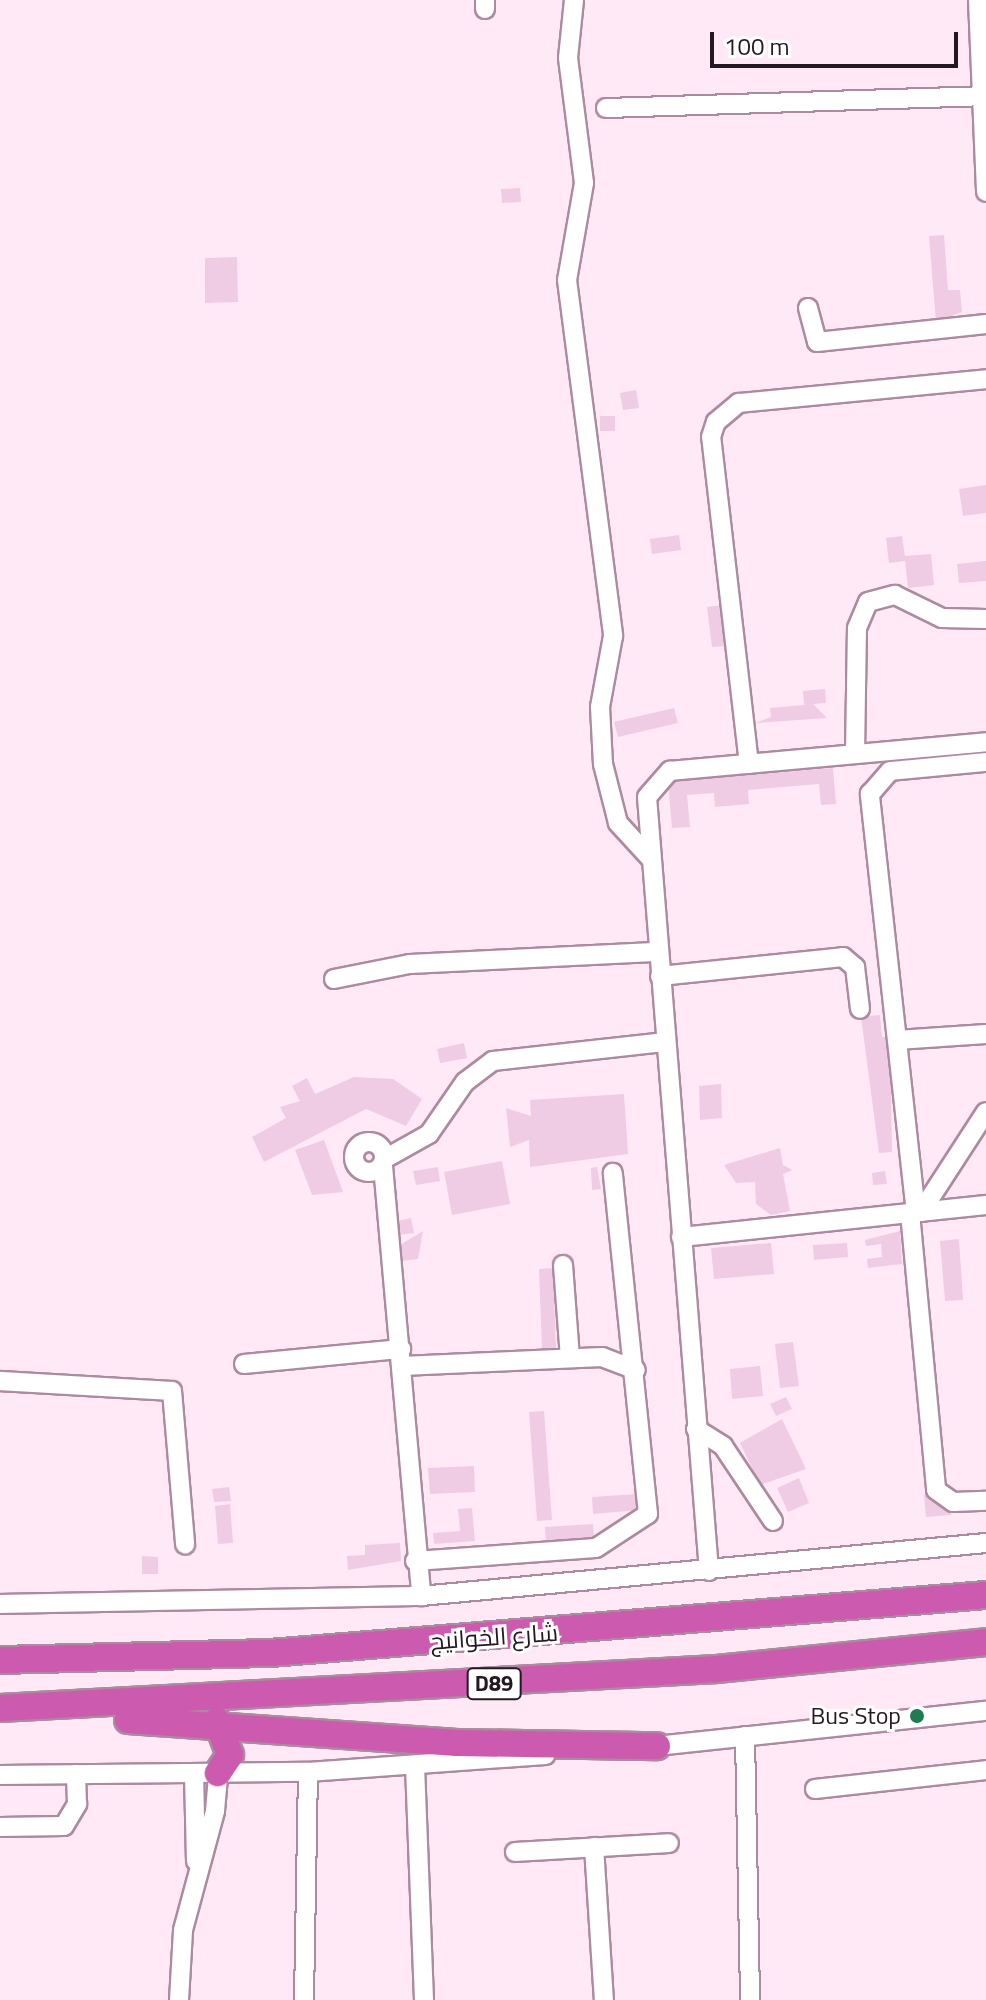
<!DOCTYPE html>
<meta charset="utf-8">
<style>
body{margin:0}
#map{position:relative;width:986px;height:2000px;overflow:hidden;background:#ffe9f7;font-family:"Titillium Web",Cairo,sans-serif}
div>[style]{position:absolute}
.building>*{inset:0;background:#efcce3}
.roads{filter:drop-shadow(2px 0 #ac8ba0) drop-shadow(-2px 0 #ac8ba0) drop-shadow(0 2px #ac8ba0) drop-shadow(0 -2px #ac8ba0)}
.minor>*{height:18px;margin:-9px;padding:0 9px;transform-origin:9px;border-radius:9px;background:#fff}
.minor>.ring{margin:-9px;padding:0;box-sizing:content-box;background:none;border:18px solid #fff;border-radius:50%}
.highway>*{height:26px;margin:-13px;padding:0 13px;transform-origin:13px;border-radius:13px;background:#cc5aae}
.dots>*{width:22px;height:22px;translate:-50% -50%;box-sizing:border-box;border:4px solid #fff;border-radius:50%}
span{translate:-50% -50%;white-space:nowrap;text-align:center;line-height:1.15;-webkit-text-stroke:6px #fff;paint-order:stroke}
.shield-label span{padding:2px 6px;background:#fff;border:2px solid;border-radius:6px;-webkit-text-stroke-width:0}
.shield-label{font-size:22px;color:#251921;font-weight:700}
.street-label{font-size:24px;color:#251921}
.poi-label{font-size:24px;color:#251921}
.right{translate:-100% -50%;text-align:right}
.scale{position:absolute;left:710px;top:32px;width:248px;height:36px;box-sizing:border-box;border:4px solid #251921;border-top:0;padding-left:10px;font-size:24px;line-height:28px;white-space:nowrap;color:#251921;-webkit-text-stroke:6px #fff;paint-order:stroke}
</style>
<div id="map">
<div class="building">
<div style="clip-path:polygon(520px 188px,521px 202px,502px 203px,501px 189px)"></div>
<div style="clip-path:polygon(944px 235px,948px 290px,960px 290px,962px 312px,936px 322px,929px 236px)"></div>
<div style="clip-path:polygon(237px 257px,238px 302px,205px 303px,205px 258px)"></div>
<div style="clip-path:polygon(636px 390px,639px 408px,623px 410px,620px 393px)"></div>
<div style="clip-path:polygon(600px 416px,615px 416px,615px 431px,600px 431px)"></div>
<div style="clip-path:polygon(986px 485px,986px 513px,963px 516px,959px 489px)"></div>
<div style="clip-path:polygon(679px 535px,681px 550px,652px 554px,650px 539px)"></div>
<div style="clip-path:polygon(902px 536px,905px 556px,931px 554px,934px 585px,908px 588px,905px 561px,889px 563px,886px 538px)"></div>
<div style="clip-path:polygon(986px 561px,986px 581px,959px 583px,957px 564px)"></div>
<div style="clip-path:polygon(722px 605px,726px 646px,712px 647px,707px 607px)"></div>
<div style="clip-path:polygon(825px 689px,826px 703px,813px 704px,827px 718px,755px 723px,771px 717px,770px 708px,804px 705px,803px 691px)"></div>
<div style="clip-path:polygon(674px 708px,678px 723px,618px 737px,614px 722px)"></div>
<div style="clip-path:polygon(833px 768px,836px 804px,821px 805px,819px 784px,748px 790px,749px 804px,715px 807px,714px 793px,687px 795px,690px 827px,672px 828px,668px 782px)"></div>
<div style="clip-path:polygon(880px 1015px,882px 1037px,890px 1037px,892px 1152px,879px 1153px,861px 1017px)"></div>
<div style="clip-path:polygon(464px 1043px,467px 1058px,440px 1063px,437px 1049px)"></div>
<div style="clip-path:polygon(354px 1077px,393px 1079px,422px 1099px,406px 1126px,366px 1109px,264px 1162px,252px 1137px,286px 1118px,280px 1107px,300px 1101px,292px 1086px,307px 1078px,315px 1094px)"></div>
<div style="clip-path:polygon(721px 1084px,722px 1118px,700px 1120px,699px 1086px)"></div>
<div style="clip-path:polygon(624px 1094px,628px 1154px,530px 1167px,529px 1140px,510px 1147px,506px 1108px,531px 1116px,530px 1100px)"></div>
<div style="clip-path:polygon(324px 1140px,343px 1192px,312px 1195px,295px 1150px)"></div>
<div style="clip-path:polygon(780px 1148px,783px 1165px,792px 1170px,783px 1174px,790px 1211px,771px 1215px,756px 1204px,755px 1182px,736px 1183px,724px 1165px)"></div>
<div style="clip-path:polygon(502px 1161px,510px 1204px,452px 1215px,444px 1172px)"></div>
<div style="clip-path:polygon(438px 1167px,440px 1181px,416px 1185px,413px 1171px)"></div>
<div style="clip-path:polygon(597px 1167px,601px 1189px,592px 1190px,591px 1168px)"></div>
<div style="clip-path:polygon(885px 1171px,887px 1184px,873px 1185px,872px 1173px)"></div>
<div style="clip-path:polygon(411px 1218px,414px 1233px,399px 1235px,397px 1221px)"></div>
<div style="clip-path:polygon(423px 1231px,418px 1259px,402px 1261px,400px 1245px)"></div>
<div style="clip-path:polygon(900px 1231px,902px 1264px,868px 1268px,867px 1259px,882px 1257px,881px 1244px,866px 1246px,865px 1240px)"></div>
<div style="clip-path:polygon(959px 1239px,963px 1300px,945px 1301px,940px 1241px)"></div>
<div style="clip-path:polygon(771px 1243px,774px 1274px,714px 1279px,711px 1248px)"></div>
<div style="clip-path:polygon(847px 1243px,848px 1257px,814px 1260px,813px 1245px)"></div>
<div style="clip-path:polygon(553px 1268px,556px 1348px,542px 1349px,539px 1269px)"></div>
<div style="clip-path:polygon(793px 1342px,799px 1386px,780px 1388px,775px 1344px)"></div>
<div style="clip-path:polygon(760px 1366px,763px 1396px,732px 1399px,730px 1369px)"></div>
<div style="clip-path:polygon(786px 1397px,792px 1409px,776px 1416px,770px 1404px)"></div>
<div style="clip-path:polygon(544px 1411px,552px 1520px,537px 1521px,529px 1412px)"></div>
<div style="clip-path:polygon(782px 1419px,806px 1469px,760px 1485px,740px 1443px)"></div>
<div style="clip-path:polygon(474px 1466px,475px 1492px,430px 1494px,428px 1468px)"></div>
<div style="clip-path:polygon(799px 1478px,809px 1503px,788px 1512px,777px 1488px)"></div>
<div style="clip-path:polygon(229px 1487px,231px 1501px,214px 1502px,212px 1489px)"></div>
<div style="clip-path:polygon(637px 1494px,639px 1510px,593px 1514px,592px 1497px)"></div>
<div style="clip-path:polygon(934px 1494px,950px 1506px,951px 1515px,926px 1517px,924px 1495px)"></div>
<div style="clip-path:polygon(230px 1504px,233px 1543px,218px 1544px,215px 1506px)"></div>
<div style="clip-path:polygon(472px 1508px,475px 1541px,434px 1544px,433px 1533px,460px 1531px,458px 1509px)"></div>
<div style="clip-path:polygon(593px 1524px,594px 1539px,546px 1543px,545px 1527px)"></div>
<div style="clip-path:polygon(400px 1543px,401px 1561px,348px 1570px,347px 1556px,365px 1555px,365px 1545px)"></div>
<div style="clip-path:polygon(142px 1556px,158px 1557px,158px 1574px,142px 1574px)"></div>
</div>
<div class="roads">
<div class="minor">
<div style="left:574px;top:0;width:58px;rotate:95.9deg"></div>
<div style="left:568px;top:58px;width:126px;rotate:82.7deg"></div>
<div style="left:584px;top:183px;width:98px;rotate:99.9deg"></div>
<div style="left:567px;top:280px;width:359px;rotate:82.6deg"></div>
<div style="left:613px;top:636px;width:72px;rotate:100.4deg"></div>
<div style="left:600px;top:707px;width:57px;rotate:87deg"></div>
<div style="left:603px;top:764px;width:61px;rotate:75.7deg"></div>
<div style="left:618px;top:823px;width:49px;rotate:47.5deg"></div>
<div style="left:978px;top:0;width:192px;rotate:87.6deg"></div>
<div style="left:485px;top:9px;width:9px;rotate:-90deg"></div>
<div style="left:606px;top:108px;width:380px;rotate:-1.8deg"></div>
<div style="left:808px;top:308px;width:35px;rotate:75deg"></div>
<div style="left:817px;top:342px;width:170px;rotate:-6.1deg"></div>
<div style="left:855px;top:754px;width:126px;rotate:-89.1deg"></div>
<div style="left:857px;top:628px;width:28px;rotate:-67deg"></div>
<div style="left:868px;top:602px;width:28px;rotate:-15deg"></div>
<div style="left:895px;top:595px;width:52px;rotate:26.1deg"></div>
<div style="left:942px;top:618px;width:44px;rotate:1.3deg"></div>
<div style="left:749px;top:764px;width:329px;rotate:-96.6deg"></div>
<div style="left:711px;top:437px;width:16px;rotate:-72deg"></div>
<div style="left:716px;top:422px;width:30px;rotate:-40deg"></div>
<div style="left:739px;top:403px;width:248px;rotate:-5.5deg"></div>
<div style="left:660px;top:976px;width:184px;rotate:-5.9deg"></div>
<div style="left:843px;top:957px;width:16px;rotate:40deg"></div>
<div style="left:855px;top:967px;width:42px;rotate:83.2deg"></div>
<div style="left:334px;top:979px;width:77px;rotate:-11.2deg"></div>
<div style="left:410px;top:964px;width:249px;rotate:-2.8deg"></div>
<div style="left:897px;top:1040px;width:89px;rotate:-3.9deg"></div>
<div class="ring" style="left:354px;top:1142px;width:12px;height:12px"></div>
<div style="left:388px;top:1157px;width:47px;rotate:-29.3deg"></div>
<div style="left:429px;top:1134px;width:63px;rotate:-55.3deg"></div>
<div style="left:465px;top:1082px;width:35px;rotate:-37deg"></div>
<div style="left:493px;top:1061px;width:174px;rotate:-6.3deg"></div>
<div style="left:383px;top:1166px;width:432px;rotate:84.9deg"></div>
<div style="left:921px;top:1212px;width:119px;rotate:-57deg"></div>
<div style="left:910px;top:1213px;width:278px;rotate:84.6deg"></div>
<div style="left:936px;top:1490px;width:21px;rotate:35deg"></div>
<div style="left:953px;top:1502px;width:33px;rotate:-2deg"></div>
<div style="left:916px;top:1213px;width:422px;rotate:-96.3deg"></div>
<div style="left:870px;top:794px;width:30px;rotate:-49deg"></div>
<div style="left:890px;top:771px;width:96px;rotate:-5.4deg"></div>
<div style="left:681px;top:1237px;width:307px;rotate:-6deg"></div>
<div style="left:563px;top:1265px;width:93px;rotate:85.7deg"></div>
<div style="left:244px;top:1364px;width:158px;rotate:-5.5deg"></div>
<div style="left:402px;top:1366px;width:200px;rotate:-2.6deg"></div>
<div style="left:602px;top:1357px;width:36px;rotate:21deg"></div>
<div style="left:0;top:1381px;width:172px;rotate:3.3deg"></div>
<div style="left:172px;top:1391px;width:154px;rotate:85.1deg"></div>
<div style="left:696px;top:1429px;width:32px;rotate:32deg"></div>
<div style="left:723px;top:1446px;width:90px;rotate:56.3deg"></div>
<div style="left:415px;top:1561px;width:181px;rotate:-4.1deg"></div>
<div style="left:596px;top:1548px;width:62px;rotate:-33.2deg"></div>
<div style="left:648px;top:1514px;width:343px;rotate:-95.9deg"></div>
<div style="left:709px;top:1571px;width:776px;rotate:-94.58deg"></div>
<div style="left:647px;top:797px;width:35px;rotate:-49deg"></div>
<div style="left:670px;top:771px;width:317px;rotate:-5.2deg"></div>
<div style="left:0;top:1604px;width:421px;rotate:-1.1deg"></div>
<div style="left:421px;top:1596px;width:567px;rotate:-5.36deg"></div>
<div style="left:745px;top:1736px;width:264px;rotate:88.9deg"></div>
<div style="left:647px;top:1747px;width:341px;rotate:-6.1deg"></div>
<div style="left:415px;top:1766px;width:234px;rotate:87.8deg"></div>
<div style="left:194px;top:1773px;width:88px;rotate:88.7deg"></div>
<div style="left:0;top:1775px;width:308px;rotate:-0.6deg"></div>
<div style="left:308px;top:1772px;width:238px;rotate:-4.1deg"></div>
<div style="left:815px;top:1789px;width:172px;rotate:-6.3deg"></div>
<div style="left:0;top:1827px;width:64px;rotate:-0.9deg"></div>
<div style="left:64px;top:1826px;width:26px;rotate:-59deg"></div>
<div style="left:77px;top:1804px;width:30px;rotate:-92deg"></div>
<div style="left:594px;top:1847px;width:153px;rotate:86.3deg"></div>
<div style="left:515px;top:1852px;width:154px;rotate:-3.3deg"></div>
<div style="left:179px;top:2000px;width:70px;rotate:-86.7deg"></div>
<div style="left:183px;top:1930px;width:123px;rotate:-74.9deg"></div>
<div style="left:215px;top:1811px;width:38px;rotate:-85deg"></div>
<div style="left:304px;top:2000px;width:228px;rotate:-89deg"></div>
</div>
<div class="highway">
<div style="left:0;top:1660px;width:270px;rotate:-1.5deg"></div>
<div style="left:270px;top:1653px;width:718px;rotate:-4.63deg"></div>
<div style="left:0;top:1708px;width:718px;rotate:-3.11deg"></div>
<div style="left:717px;top:1669px;width:270px;rotate:-5.7deg"></div>
<div style="left:128px;top:1720px;width:330px;rotate:4deg"></div>
<div style="left:457px;top:1743px;width:200px;rotate:0.9deg"></div>
<div style="left:217px;top:1721px;width:36px;rotate:69deg"></div>
<div style="left:230px;top:1755px;width:22px;rotate:124deg"></div>
</div>
</div>
<div class="dots">
<div style="left:917px;top:1716px;background:#1e7c52"></div>
</div>
<div class="shield-label">
<span style="left:494px;top:1684px">D89</span>
</div>
<div class="street-label">
<span style="left:494px;top:1637px;rotate:-4deg">شارع الخوانيج</span>
</div>
<div class="poi-label">
<span class="right" style="left:901px;top:1716px">Bus Stop</span>
</div>
<div class="scale">100 m</div>
</div>
